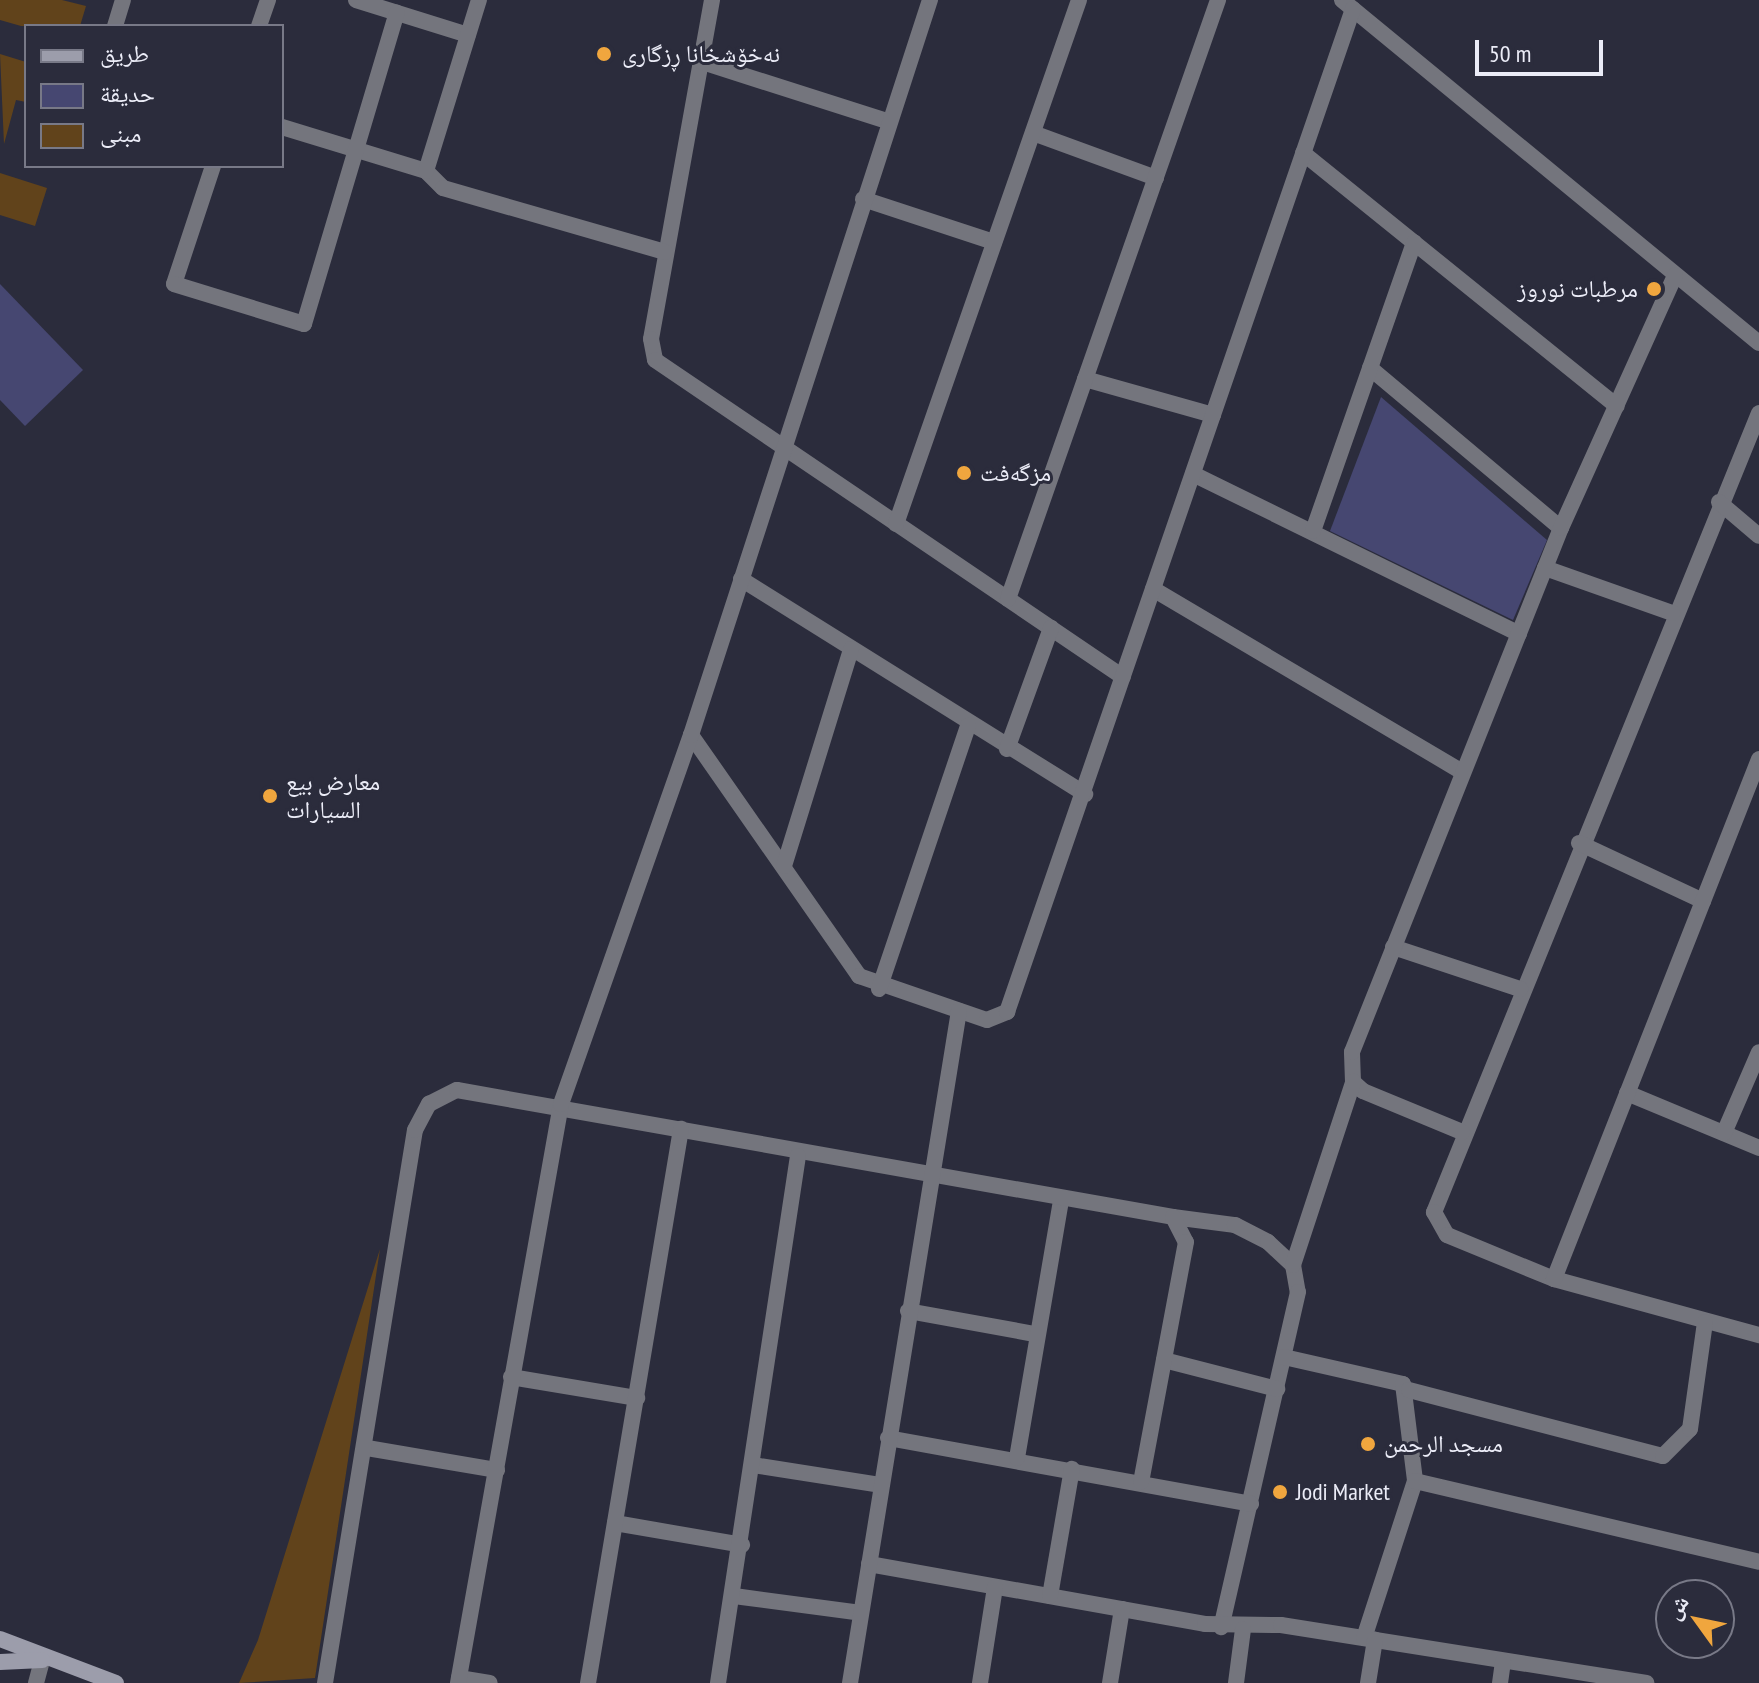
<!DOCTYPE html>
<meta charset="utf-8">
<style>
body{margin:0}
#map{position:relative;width:1759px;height:1683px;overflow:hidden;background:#2b2c3c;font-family:"PT Sans Narrow","Noto Naskh Arabic",sans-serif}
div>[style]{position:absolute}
.green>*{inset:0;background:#464771}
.building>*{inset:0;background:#61431b}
.minor>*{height:16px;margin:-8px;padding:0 8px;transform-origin:8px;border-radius:8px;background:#74757d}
.secondary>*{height:16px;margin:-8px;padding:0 8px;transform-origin:8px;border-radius:8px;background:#9c9dab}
.dots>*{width:22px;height:22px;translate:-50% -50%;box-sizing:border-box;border:4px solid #2b2c3c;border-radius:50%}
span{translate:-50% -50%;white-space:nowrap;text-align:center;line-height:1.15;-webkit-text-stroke:6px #2b2c3c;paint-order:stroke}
.poi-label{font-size:24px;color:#ebecf7}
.left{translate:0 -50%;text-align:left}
.right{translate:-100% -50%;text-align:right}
.legend{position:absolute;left:24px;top:24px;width:260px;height:144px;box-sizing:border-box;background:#2b2c3c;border:2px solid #787987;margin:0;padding:10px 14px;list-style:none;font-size:24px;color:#ebecf7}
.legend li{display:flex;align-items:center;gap:16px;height:40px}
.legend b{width:40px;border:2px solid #787987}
.north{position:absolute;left:1655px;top:1579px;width:80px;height:80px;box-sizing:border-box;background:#2b2c3c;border:2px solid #787987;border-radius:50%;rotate:303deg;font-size:22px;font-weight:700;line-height:32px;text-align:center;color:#ebecf7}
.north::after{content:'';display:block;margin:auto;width:28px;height:36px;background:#f0a63e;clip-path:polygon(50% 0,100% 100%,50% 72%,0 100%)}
.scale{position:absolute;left:1475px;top:40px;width:128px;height:36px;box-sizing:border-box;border:4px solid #ebecf7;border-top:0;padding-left:10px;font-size:24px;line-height:28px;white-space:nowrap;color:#ebecf7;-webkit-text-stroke:6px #2b2c3c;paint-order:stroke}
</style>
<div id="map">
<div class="green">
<div style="clip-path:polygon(0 284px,83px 370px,25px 426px,0 400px)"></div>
<div style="clip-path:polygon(1381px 397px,1547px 540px,1513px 620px,1330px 531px)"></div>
</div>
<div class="building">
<div style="clip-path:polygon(0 0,62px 0,86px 6px,80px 26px,21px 26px,0 20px)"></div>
<div style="clip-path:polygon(0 54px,26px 62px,26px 102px,16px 100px,4px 144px)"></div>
<div style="clip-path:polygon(0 173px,47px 188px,35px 226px,0 215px)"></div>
<div style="clip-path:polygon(380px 1249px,315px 1678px,239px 1683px,258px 1640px)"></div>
</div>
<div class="minor">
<div style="left:356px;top:0;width:117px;rotate:17.4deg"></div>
<div style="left:712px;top:0;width:344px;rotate:100.2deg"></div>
<div style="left:651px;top:339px;width:21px;rotate:79deg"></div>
<div style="left:655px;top:360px;width:565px;rotate:34.11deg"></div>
<div style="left:1342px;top:0;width:540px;rotate:39.44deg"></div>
<div style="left:115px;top:26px;width:27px;rotate:-73deg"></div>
<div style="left:259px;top:26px;width:28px;rotate:-71deg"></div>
<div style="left:702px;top:62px;width:197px;rotate:17.7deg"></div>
<div style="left:282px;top:127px;width:151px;rotate:17deg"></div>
<div style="left:426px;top:171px;width:24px;rotate:45deg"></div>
<div style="left:443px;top:188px;width:231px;rotate:16.1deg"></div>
<div style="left:1033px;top:133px;width:131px;rotate:20.1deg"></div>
<div style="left:1303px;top:153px;width:403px;rotate:38.9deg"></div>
<div style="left:213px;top:166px;width:124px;rotate:108.3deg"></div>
<div style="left:174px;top:284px;width:136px;rotate:17.1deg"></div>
<div style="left:304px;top:324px;width:325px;rotate:-73.4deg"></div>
<div style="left:426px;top:171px;width:179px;rotate:-72.8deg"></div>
<div style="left:863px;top:199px;width:138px;rotate:18.2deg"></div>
<div style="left:1370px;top:368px;width:249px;rotate:40deg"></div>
<div style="left:1085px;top:379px;width:133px;rotate:15.7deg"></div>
<div style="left:1759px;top:413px;width:863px;rotate:112.13deg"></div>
<div style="left:1434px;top:1212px;width:26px;rotate:61deg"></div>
<div style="left:1447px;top:1235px;width:116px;rotate:22.4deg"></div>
<div style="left:1554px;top:1279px;width:213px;rotate:15.3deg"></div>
<div style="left:1193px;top:474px;width:363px;rotate:26.1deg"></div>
<div style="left:1719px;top:502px;width:52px;rotate:40.4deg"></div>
<div style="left:896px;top:524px;width:555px;rotate:-70.75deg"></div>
<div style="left:1313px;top:531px;width:306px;rotate:-70.7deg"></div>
<div style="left:1545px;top:568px;width:135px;rotate:19.5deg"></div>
<div style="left:741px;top:579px;width:406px;rotate:32deg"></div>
<div style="left:1153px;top:589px;width:359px;rotate:30.6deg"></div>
<div style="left:1008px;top:599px;width:635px;rotate:-70.68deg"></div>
<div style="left:691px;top:735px;width:294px;rotate:55.1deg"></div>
<div style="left:859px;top:976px;width:135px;rotate:19deg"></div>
<div style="left:987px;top:1020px;width:22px;rotate:-22deg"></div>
<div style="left:1007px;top:1012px;width:1061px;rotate:-70.97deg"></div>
<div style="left:1007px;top:749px;width:129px;rotate:-70deg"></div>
<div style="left:1579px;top:843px;width:137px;rotate:25.1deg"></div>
<div style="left:784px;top:866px;width:227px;rotate:-72.8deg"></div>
<div style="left:1393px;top:947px;width:134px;rotate:18.3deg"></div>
<div style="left:879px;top:989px;width:278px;rotate:-71.3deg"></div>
<div style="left:1627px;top:1093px;width:143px;rotate:22.6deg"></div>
<div style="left:1462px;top:1132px;width:107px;rotate:-157.5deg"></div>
<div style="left:1363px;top:1091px;width:13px;rotate:-138deg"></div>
<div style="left:1353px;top:1082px;width:30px;rotate:-92deg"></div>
<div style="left:1352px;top:1052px;width:564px;rotate:-68.26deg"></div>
<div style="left:1561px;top:528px;width:277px;rotate:-65.7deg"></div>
<div style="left:1724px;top:1133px;width:88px;rotate:-66.6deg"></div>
<div style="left:1173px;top:1217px;width:63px;rotate:7.4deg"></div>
<div style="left:1235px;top:1225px;width:37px;rotate:27deg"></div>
<div style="left:1268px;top:1242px;width:34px;rotate:43deg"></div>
<div style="left:1293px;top:1265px;width:27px;rotate:80deg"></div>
<div style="left:1298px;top:1292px;width:344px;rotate:102.9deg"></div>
<div style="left:1293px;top:1265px;width:193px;rotate:-71.8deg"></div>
<div style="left:1554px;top:1279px;width:559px;rotate:-68.48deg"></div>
<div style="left:908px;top:1311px;width:129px;rotate:10.3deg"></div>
<div style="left:1284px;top:1357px;width:122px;rotate:12.8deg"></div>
<div style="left:1403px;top:1384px;width:98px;rotate:82.9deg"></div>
<div style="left:1164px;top:1360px;width:117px;rotate:14.4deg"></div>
<div style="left:511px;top:1377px;width:128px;rotate:9.5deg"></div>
<div style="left:1409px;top:1390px;width:262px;rotate:14.6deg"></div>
<div style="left:1663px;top:1456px;width:38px;rotate:-45deg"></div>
<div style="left:1690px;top:1429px;width:108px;rotate:-82deg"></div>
<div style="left:888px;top:1438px;width:369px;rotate:10.3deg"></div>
<div style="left:367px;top:1448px;width:132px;rotate:9.6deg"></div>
<div style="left:1017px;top:1458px;width:262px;rotate:-80.3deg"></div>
<div style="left:753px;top:1465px;width:130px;rotate:8.9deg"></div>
<div style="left:615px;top:1523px;width:129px;rotate:9.8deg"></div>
<div style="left:869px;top:1564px;width:341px;rotate:10.1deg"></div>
<div style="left:1205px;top:1624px;width:76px;rotate:0.8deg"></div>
<div style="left:1281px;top:1625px;width:370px;rotate:9deg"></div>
<div style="left:734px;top:1596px;width:128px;rotate:7.6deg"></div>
<div style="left:1050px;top:1596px;width:129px;rotate:-80.2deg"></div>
<div style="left:1364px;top:1638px;width:165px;rotate:-72deg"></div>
<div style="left:1415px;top:1481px;width:353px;rotate:13.2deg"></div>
<div style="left:459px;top:1678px;width:31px;rotate:9deg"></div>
<div style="left:36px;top:1683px;width:24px;rotate:-75deg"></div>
<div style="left:325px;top:1683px;width:560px;rotate:-80.76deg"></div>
<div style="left:415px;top:1130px;width:30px;rotate:-62deg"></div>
<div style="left:429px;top:1104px;width:31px;rotate:-27deg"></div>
<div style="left:457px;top:1090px;width:727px;rotate:10.06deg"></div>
<div style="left:1173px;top:1217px;width:28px;rotate:63deg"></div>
<div style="left:1186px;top:1242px;width:244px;rotate:100.6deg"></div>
<div style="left:458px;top:1683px;width:588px;rotate:-79.91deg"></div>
<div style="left:561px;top:1104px;width:391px;rotate:-70.6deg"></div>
<div style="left:691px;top:735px;width:773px;rotate:-71.99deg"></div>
<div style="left:588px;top:1683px;width:562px;rotate:-80.47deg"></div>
<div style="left:718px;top:1683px;width:533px;rotate:-81.37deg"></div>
<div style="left:850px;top:1683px;width:681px;rotate:-80.79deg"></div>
<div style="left:980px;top:1683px;width:97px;rotate:-81.1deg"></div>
<div style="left:1110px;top:1683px;width:75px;rotate:-80.8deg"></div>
<div style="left:1236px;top:1683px;width:54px;rotate:-82.6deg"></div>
<div style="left:1368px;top:1683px;width:44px;rotate:-80.8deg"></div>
<div style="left:1500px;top:1683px;width:22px;rotate:-82deg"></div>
</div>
<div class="secondary">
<div style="left:0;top:1639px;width:124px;rotate:20.8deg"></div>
<div style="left:0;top:1662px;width:42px;rotate:-2.7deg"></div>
</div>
<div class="dots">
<div style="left:604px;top:54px;background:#f0a63e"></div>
<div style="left:1654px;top:289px;background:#f0a63e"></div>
<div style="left:964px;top:473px;background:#f0a63e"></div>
<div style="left:270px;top:796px;background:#f0a63e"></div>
<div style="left:1368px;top:1444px;background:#f0a63e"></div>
<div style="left:1280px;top:1492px;background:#f0a63e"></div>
</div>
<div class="poi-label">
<span class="left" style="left:622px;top:54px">نەخۆشخانا ڕزگاری</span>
<span class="right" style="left:1638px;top:289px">مرطبات نوروز</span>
<span class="left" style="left:980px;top:473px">مزگەفت</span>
<span class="left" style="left:286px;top:796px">معارض بيع<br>السيارات</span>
<span class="left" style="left:1384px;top:1444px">مسجد الرحمن</span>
<span class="left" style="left:1296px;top:1492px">Jodi Market</span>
</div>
<ul class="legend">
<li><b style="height:10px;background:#9c9dab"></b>طريق</li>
<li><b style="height:22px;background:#464771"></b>حديقة</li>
<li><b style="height:22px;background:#61431b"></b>مبنى</li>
</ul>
<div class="north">ش</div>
<div class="scale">50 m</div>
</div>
